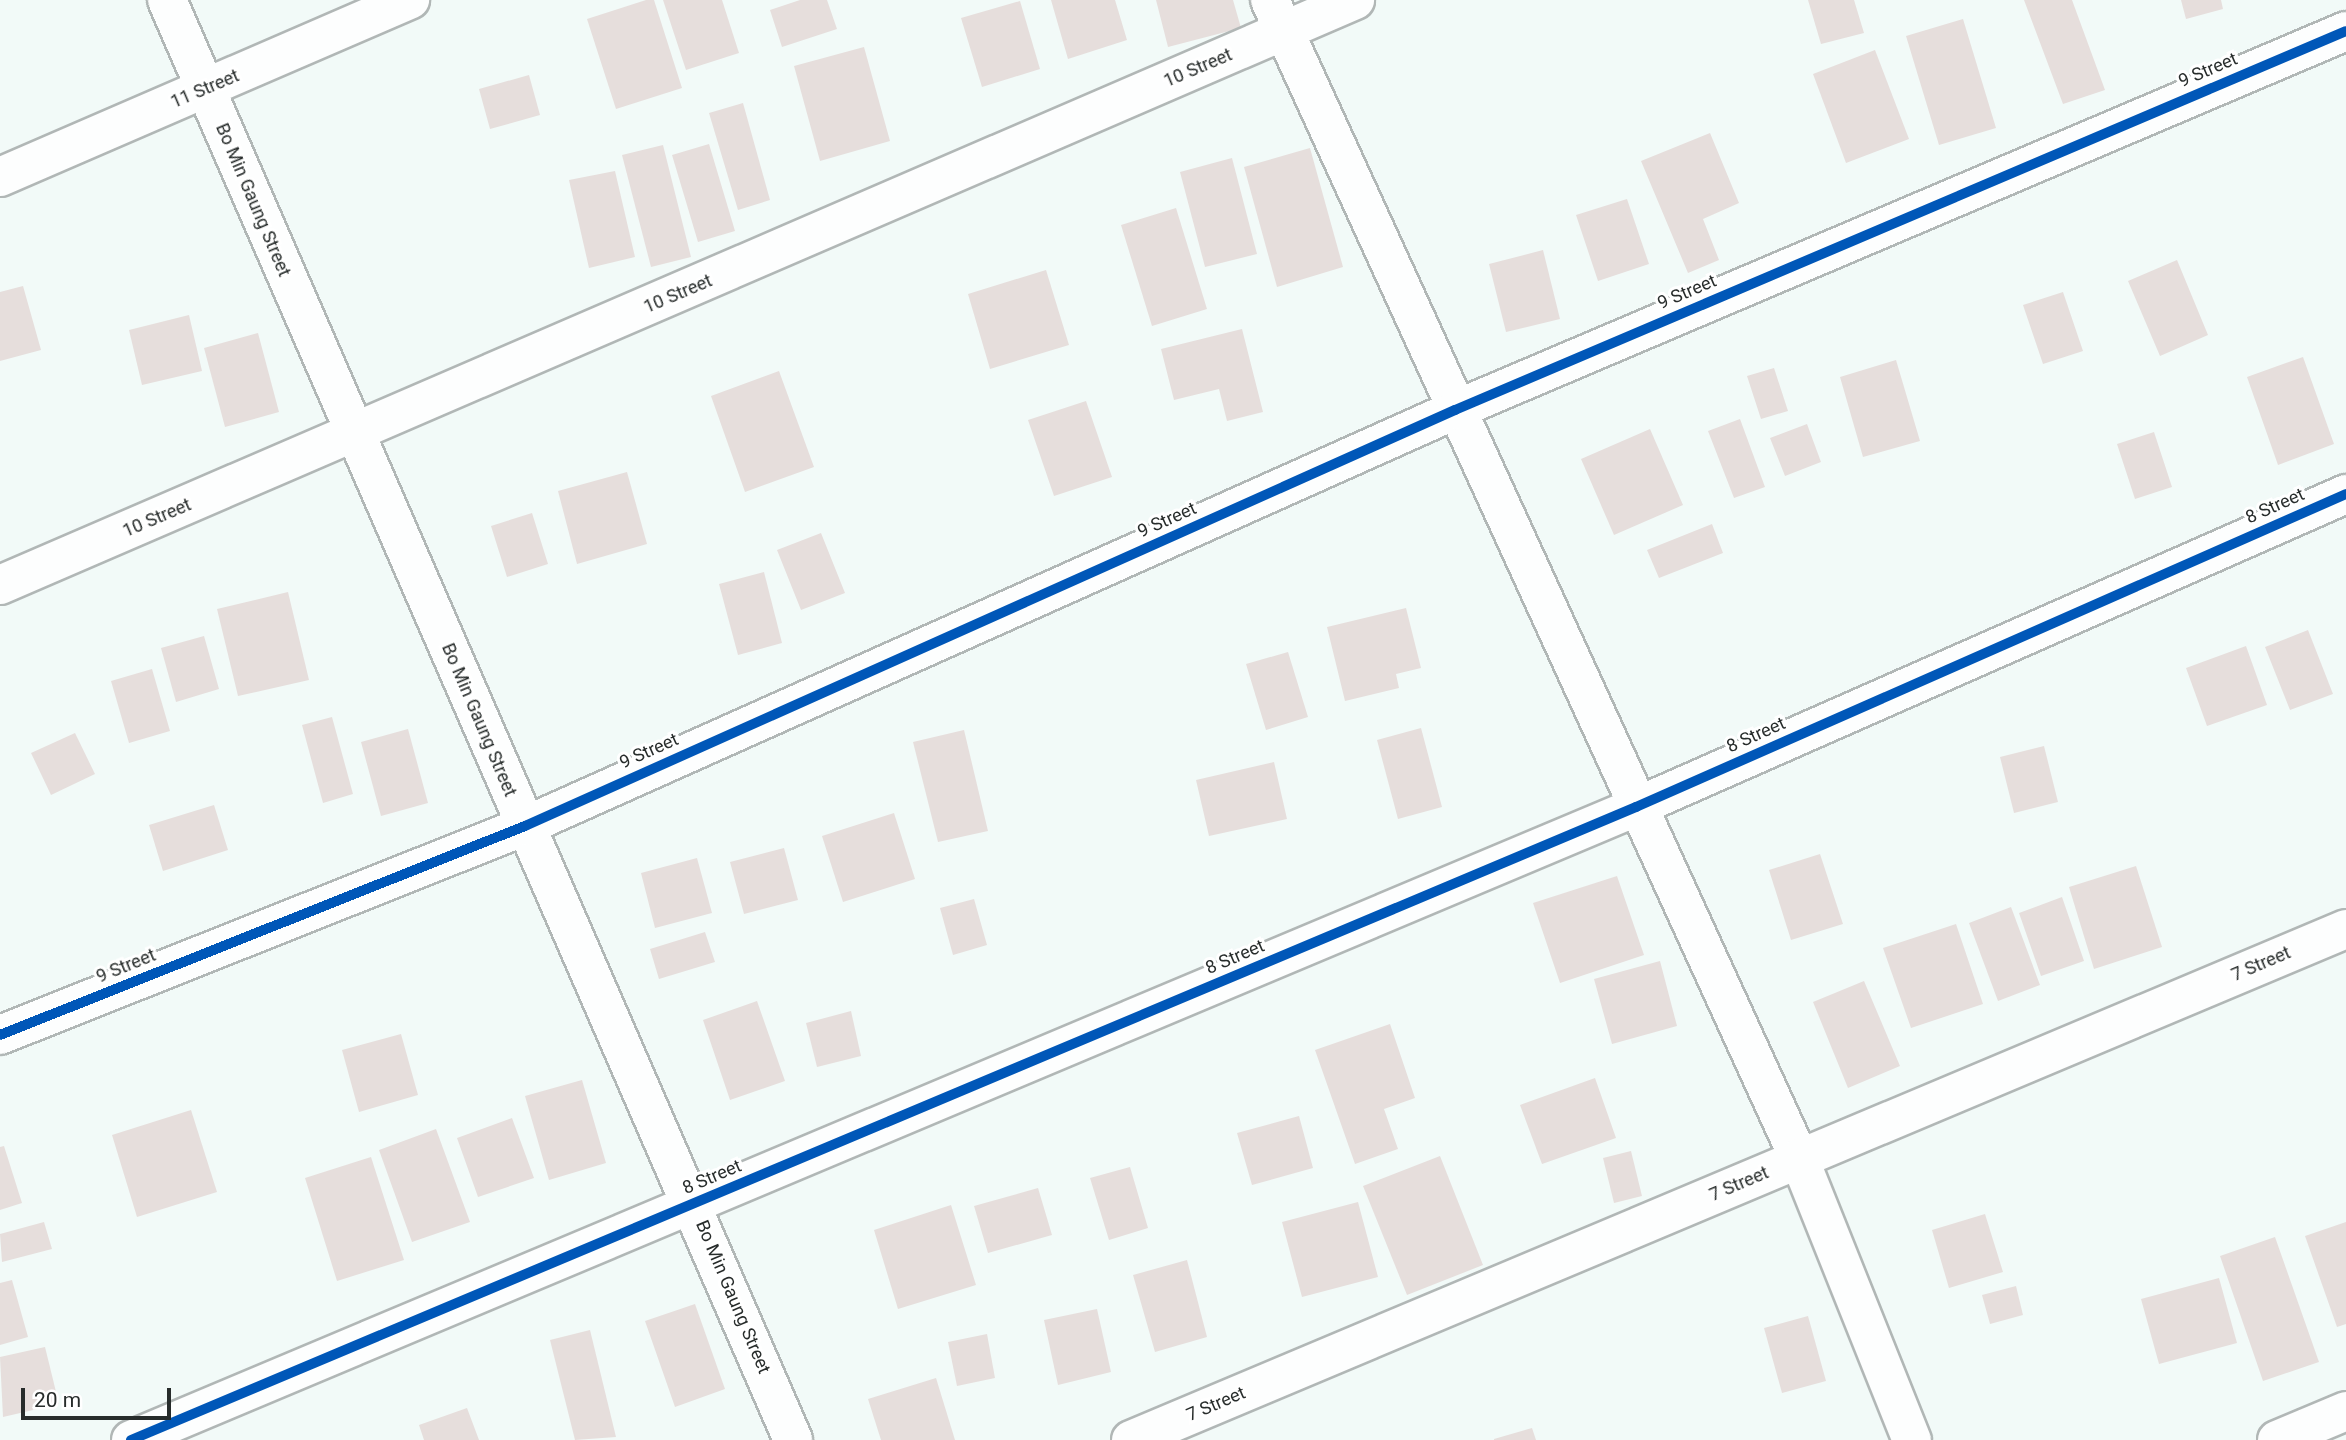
<!DOCTYPE html>
<style>
body{margin:0}
#map{position:relative;width:2346px;height:1440px;overflow:hidden;background:#f2faf8;font-family:Roboto,sans-serif}
div>[style]{position:absolute}
.building>*{inset:0;background:#e6dedc}
.roads{filter:drop-shadow(2px 0 #b1b7b6) drop-shadow(-2px 0 #b1b7b6) drop-shadow(0 2px #b1b7b6) drop-shadow(0 -2px #b1b7b6)}
.minor>*{height:38px;margin:-19px;padding:0 19px;transform-origin:19px;border-radius:19px;background:#fdfefe}
.tertiary>*{height:38px;margin:-19px;padding:0 19px;transform-origin:19px;border-radius:19px;background:#fdfefe}
.cycleway>*{height:10px;margin:-5px;padding:0 5px;transform-origin:5px;border-radius:5px;background:#0057b8}
span{translate:-50% -50%;white-space:nowrap;text-align:center;line-height:1.15;-webkit-text-stroke:6px #fff;paint-order:stroke}
.street-label{font-size:18px;color:#272c2b}
.scale{position:absolute;left:21px;top:1388px;width:150px;height:32px;box-sizing:border-box;border:4px solid #272c2b;border-top:0;padding-left:9px;font-size:21px;line-height:24px;white-space:nowrap;color:#272c2b;-webkit-text-stroke:5px #fff;paint-order:stroke}
</style>
<div id="map">
<div class="building">
<div style="clip-path:polygon(646px 0,654px 0,682px 88px,616px 109px,587px 19px)"></div>
<div style="clip-path:polygon(663px 0,722px 0,739px 53px,686px 70px)"></div>
<div style="clip-path:polygon(800px 0,827px 0,837px 29px,782px 47px,770px 10px)"></div>
<div style="clip-path:polygon(1051px 0,1115px 0,1127px 40px,1068px 59px)"></div>
<div style="clip-path:polygon(1156px 0,1233px 0,1241px 28px,1168px 47px)"></div>
<div style="clip-path:polygon(1808px 0,1854px 0,1864px 33px,1821px 44px)"></div>
<div style="clip-path:polygon(2024px 0,2072px 0,2105px 90px,2063px 104px)"></div>
<div style="clip-path:polygon(2181px 0,2221px 0,2223px 9px,2186px 19px)"></div>
<div style="clip-path:polygon(1020px 1px,1040px 69px,982px 87px,961px 18px)"></div>
<div style="clip-path:polygon(1963px 19px,1996px 128px,1939px 145px,1906px 36px)"></div>
<div style="clip-path:polygon(864px 47px,890px 141px,820px 161px,794px 66px)"></div>
<div style="clip-path:polygon(1875px 50px,1909px 139px,1846px 163px,1813px 74px)"></div>
<div style="clip-path:polygon(529px 75px,540px 115px,490px 129px,479px 89px)"></div>
<div style="clip-path:polygon(743px 103px,770px 200px,738px 210px,709px 113px)"></div>
<div style="clip-path:polygon(1710px 133px,1739px 203px,1703px 219px,1719px 260px,1688px 273px,1641px 161px)"></div>
<div style="clip-path:polygon(709px 144px,735px 231px,698px 242px,672px 155px)"></div>
<div style="clip-path:polygon(663px 145px,691px 257px,651px 267px,622px 155px)"></div>
<div style="clip-path:polygon(1310px 148px,1343px 267px,1277px 287px,1244px 167px)"></div>
<div style="clip-path:polygon(1232px 158px,1257px 254px,1205px 267px,1180px 172px)"></div>
<div style="clip-path:polygon(615px 171px,635px 257px,589px 268px,569px 180px)"></div>
<div style="clip-path:polygon(1627px 199px,1649px 264px,1598px 281px,1576px 215px)"></div>
<div style="clip-path:polygon(1176px 208px,1207px 309px,1152px 326px,1121px 225px)"></div>
<div style="clip-path:polygon(1543px 250px,1560px 319px,1506px 332px,1489px 264px)"></div>
<div style="clip-path:polygon(2177px 260px,2208px 335px,2160px 356px,2128px 281px)"></div>
<div style="clip-path:polygon(1046px 270px,1069px 345px,990px 369px,968px 294px)"></div>
<div style="clip-path:polygon(23px 286px,41px 350px,0 361px,0 292px)"></div>
<div style="clip-path:polygon(2063px 292px,2083px 351px,2043px 364px,2023px 305px)"></div>
<div style="clip-path:polygon(189px 315px,202px 371px,142px 385px,129px 330px)"></div>
<div style="clip-path:polygon(1242px 329px,1263px 412px,1227px 421px,1219px 389px,1174px 400px,1161px 349px)"></div>
<div style="clip-path:polygon(258px 333px,279px 412px,225px 427px,204px 348px)"></div>
<div style="clip-path:polygon(2303px 357px,2334px 444px,2278px 465px,2247px 377px)"></div>
<div style="clip-path:polygon(1896px 360px,1920px 441px,1863px 457px,1840px 377px)"></div>
<div style="clip-path:polygon(1774px 368px,1788px 411px,1761px 419px,1747px 376px)"></div>
<div style="clip-path:polygon(779px 371px,814px 467px,745px 492px,711px 396px)"></div>
<div style="clip-path:polygon(1086px 401px,1112px 477px,1054px 496px,1028px 420px)"></div>
<div style="clip-path:polygon(1740px 419px,1765px 487px,1734px 498px,1708px 431px)"></div>
<div style="clip-path:polygon(1807px 424px,1821px 462px,1785px 476px,1770px 438px)"></div>
<div style="clip-path:polygon(1650px 429px,1683px 505px,1614px 535px,1581px 459px)"></div>
<div style="clip-path:polygon(2154px 432px,2172px 487px,2135px 499px,2117px 444px)"></div>
<div style="clip-path:polygon(627px 472px,647px 544px,577px 564px,558px 491px)"></div>
<div style="clip-path:polygon(532px 513px,548px 564px,507px 577px,491px 526px)"></div>
<div style="clip-path:polygon(1712px 524px,1723px 553px,1659px 578px,1647px 550px)"></div>
<div style="clip-path:polygon(821px 533px,845px 593px,801px 610px,777px 550px)"></div>
<div style="clip-path:polygon(764px 572px,782px 643px,738px 655px,719px 584px)"></div>
<div style="clip-path:polygon(288px 592px,309px 680px,238px 696px,217px 609px)"></div>
<div style="clip-path:polygon(1406px 608px,1421px 668px,1396px 674px,1399px 688px,1345px 701px,1327px 627px)"></div>
<div style="clip-path:polygon(2308px 630px,2333px 694px,2290px 710px,2265px 647px)"></div>
<div style="clip-path:polygon(204px 636px,219px 689px,176px 702px,161px 648px)"></div>
<div style="clip-path:polygon(2246px 646px,2267px 705px,2207px 726px,2186px 668px)"></div>
<div style="clip-path:polygon(1288px 652px,1308px 717px,1266px 730px,1246px 664px)"></div>
<div style="clip-path:polygon(152px 669px,170px 731px,129px 743px,111px 681px)"></div>
<div style="clip-path:polygon(332px 717px,353px 794px,323px 803px,302px 725px)"></div>
<div style="clip-path:polygon(1421px 728px,1442px 807px,1398px 819px,1377px 740px)"></div>
<div style="clip-path:polygon(408px 729px,428px 803px,381px 816px,361px 742px)"></div>
<div style="clip-path:polygon(964px 730px,988px 831px,938px 842px,913px 742px)"></div>
<div style="clip-path:polygon(75px 733px,95px 774px,51px 795px,31px 753px)"></div>
<div style="clip-path:polygon(2044px 746px,2058px 802px,2014px 813px,2000px 757px)"></div>
<div style="clip-path:polygon(1274px 762px,1287px 819px,1209px 836px,1196px 780px)"></div>
<div style="clip-path:polygon(214px 805px,228px 850px,163px 871px,149px 825px)"></div>
<div style="clip-path:polygon(894px 813px,915px 879px,843px 902px,822px 836px)"></div>
<div style="clip-path:polygon(784px 848px,798px 900px,744px 914px,730px 862px)"></div>
<div style="clip-path:polygon(1820px 854px,1843px 924px,1791px 940px,1769px 870px)"></div>
<div style="clip-path:polygon(697px 858px,712px 913px,655px 928px,641px 873px)"></div>
<div style="clip-path:polygon(2136px 866px,2162px 947px,2094px 969px,2069px 887px)"></div>
<div style="clip-path:polygon(1617px 876px,1644px 955px,1560px 983px,1533px 903px)"></div>
<div style="clip-path:polygon(2062px 897px,2084px 961px,2041px 976px,2019px 913px)"></div>
<div style="clip-path:polygon(974px 899px,987px 945px,953px 955px,940px 908px)"></div>
<div style="clip-path:polygon(2011px 907px,2040px 985px,1998px 1001px,1969px 923px)"></div>
<div style="clip-path:polygon(1956px 924px,1983px 1004px,1911px 1028px,1883px 948px)"></div>
<div style="clip-path:polygon(705px 932px,715px 962px,659px 979px,650px 949px)"></div>
<div style="clip-path:polygon(1660px 961px,1677px 1026px,1612px 1044px,1594px 979px)"></div>
<div style="clip-path:polygon(1864px 981px,1900px 1066px,1848px 1088px,1813px 1002px)"></div>
<div style="clip-path:polygon(757px 1001px,785px 1081px,730px 1100px,703px 1020px)"></div>
<div style="clip-path:polygon(851px 1011px,861px 1056px,817px 1067px,806px 1023px)"></div>
<div style="clip-path:polygon(1390px 1024px,1415px 1098px,1384px 1109px,1398px 1149px,1355px 1164px,1315px 1050px)"></div>
<div style="clip-path:polygon(401px 1034px,418px 1095px,359px 1112px,342px 1050px)"></div>
<div style="clip-path:polygon(1595px 1078px,1616px 1138px,1542px 1164px,1520px 1105px)"></div>
<div style="clip-path:polygon(582px 1080px,606px 1163px,549px 1180px,525px 1096px)"></div>
<div style="clip-path:polygon(191px 1110px,217px 1192px,137px 1217px,112px 1135px)"></div>
<div style="clip-path:polygon(1299px 1116px,1313px 1168px,1252px 1185px,1237px 1133px)"></div>
<div style="clip-path:polygon(512px 1118px,534px 1178px,478px 1197px,457px 1138px)"></div>
<div style="clip-path:polygon(436px 1129px,470px 1222px,412px 1242px,379px 1150px)"></div>
<div style="clip-path:polygon(4px 1146px,22px 1203px,0 1210px,0 1147px)"></div>
<div style="clip-path:polygon(1631px 1151px,1642px 1196px,1614px 1203px,1603px 1158px)"></div>
<div style="clip-path:polygon(1440px 1156px,1483px 1265px,1407px 1295px,1363px 1186px)"></div>
<div style="clip-path:polygon(371px 1157px,404px 1260px,337px 1281px,305px 1178px)"></div>
<div style="clip-path:polygon(1130px 1167px,1148px 1228px,1109px 1240px,1090px 1178px)"></div>
<div style="clip-path:polygon(1038px 1188px,1052px 1235px,988px 1253px,974px 1206px)"></div>
<div style="clip-path:polygon(1358px 1202px,1378px 1277px,1302px 1297px,1282px 1222px)"></div>
<div style="clip-path:polygon(951px 1205px,976px 1285px,898px 1309px,874px 1230px)"></div>
<div style="clip-path:polygon(1985px 1214px,2003px 1272px,1949px 1288px,1932px 1230px)"></div>
<div style="clip-path:polygon(44px 1222px,52px 1249px,2px 1262px,0 1234px)"></div>
<div style="clip-path:polygon(2346px 1222px,2346px 1324px,2337px 1327px,2305px 1236px)"></div>
<div style="clip-path:polygon(2275px 1237px,2319px 1362px,2263px 1381px,2220px 1256px)"></div>
<div style="clip-path:polygon(1187px 1260px,1207px 1337px,1155px 1352px,1133px 1275px)"></div>
<div style="clip-path:polygon(2219px 1278px,2237px 1343px,2159px 1364px,2141px 1299px)"></div>
<div style="clip-path:polygon(12px 1280px,28px 1337px,0 1345px,0 1283px)"></div>
<div style="clip-path:polygon(2016px 1286px,2023px 1315px,1990px 1324px,1982px 1295px)"></div>
<div style="clip-path:polygon(695px 1304px,725px 1389px,675px 1407px,645px 1321px)"></div>
<div style="clip-path:polygon(1097px 1309px,1111px 1372px,1058px 1385px,1044px 1320px)"></div>
<div style="clip-path:polygon(1808px 1316px,1826px 1381px,1782px 1393px,1764px 1328px)"></div>
<div style="clip-path:polygon(590px 1330px,616px 1437px,575px 1440px,550px 1340px)"></div>
<div style="clip-path:polygon(987px 1334px,995px 1378px,957px 1386px,948px 1342px)"></div>
<div style="clip-path:polygon(45px 1347px,59px 1404px,3px 1417px,0 1357px)"></div>
<div style="clip-path:polygon(936px 1378px,955px 1440px,881px 1440px,868px 1399px)"></div>
<div style="clip-path:polygon(467px 1408px,479px 1440px,424px 1440px,419px 1425px)"></div>
<div style="clip-path:polygon(1532px 1428px,1536px 1440px,1494px 1440px,1494px 1439px)"></div>
</div>
<div class="roads">
<div class="minor">
<div style="left:167px;top:0;width:1570px;rotate:66.5deg"></div>
<div style="left:1270px;top:0;width:1273px;rotate:65.45deg"></div>
<div style="left:1799px;top:1158px;width:304px;rotate:68.2deg"></div>
<div style="left:0;top:177px;width:447px;rotate:-23.4deg"></div>
<div style="left:0;top:585px;width:1476px;rotate:-23.35deg"></div>
<div style="left:0;top:1035px;width:565px;rotate:-21.71deg"></div>
<div style="left:525px;top:826px;width:1019px;rotate:-24.1deg"></div>
<div style="left:1455px;top:410px;width:968px;rotate:-23.04deg"></div>
<div style="left:131px;top:1440px;width:1633px;rotate:-22.81deg"></div>
<div style="left:1636px;top:807px;width:776px;rotate:-23.79deg"></div>
<div style="left:1131px;top:1440px;width:1318px;rotate:-22.81deg"></div>
</div>
<div class="tertiary">
<div style="left:2277px;top:1440px;width:75px;rotate:-22.8deg"></div>
</div>
</div>
<div class="cycleway">
<div style="left:0;top:1035px;width:565px;rotate:-21.71deg"></div>
<div style="left:525px;top:826px;width:1019px;rotate:-24.1deg"></div>
<div style="left:1455px;top:410px;width:968px;rotate:-23.04deg"></div>
<div style="left:131px;top:1440px;width:1633px;rotate:-22.81deg"></div>
<div style="left:1636px;top:807px;width:776px;rotate:-23.79deg"></div>
</div>
<div class="street-label">
<span style="left:1198px;top:68px;rotate:-23deg">10 Street</span>
<span style="left:2208px;top:70px;rotate:-23deg">9 Street</span>
<span style="left:205px;top:89px;rotate:-23deg">11 Street</span>
<span style="left:253px;top:200px;rotate:67deg">Bo Min Gaung Street</span>
<span style="left:1687px;top:292px;rotate:-23deg">9 Street</span>
<span style="left:678px;top:294px;rotate:-23deg">10 Street</span>
<span style="left:2275px;top:506px;rotate:-24deg">8 Street</span>
<span style="left:157px;top:518px;rotate:-23deg">10 Street</span>
<span style="left:1167px;top:520px;rotate:-24deg">9 Street</span>
<span style="left:479px;top:720px;rotate:67deg">Bo Min Gaung Street</span>
<span style="left:1756px;top:735px;rotate:-24deg">8 Street</span>
<span style="left:649px;top:751px;rotate:-24deg">9 Street</span>
<span style="left:1235px;top:957px;rotate:-23deg">8 Street</span>
<span style="left:2261px;top:964px;rotate:-23deg">7 Street</span>
<span style="left:126px;top:966px;rotate:-22deg">9 Street</span>
<span style="left:712px;top:1177px;rotate:-23deg">8 Street</span>
<span style="left:1739px;top:1184px;rotate:-23deg">7 Street</span>
<span style="left:733px;top:1297px;rotate:67deg">Bo Min Gaung Street</span>
<span style="left:1216px;top:1404px;rotate:-23deg">7 Street</span>
</div>
<div class="scale">20 m</div>
</div>
